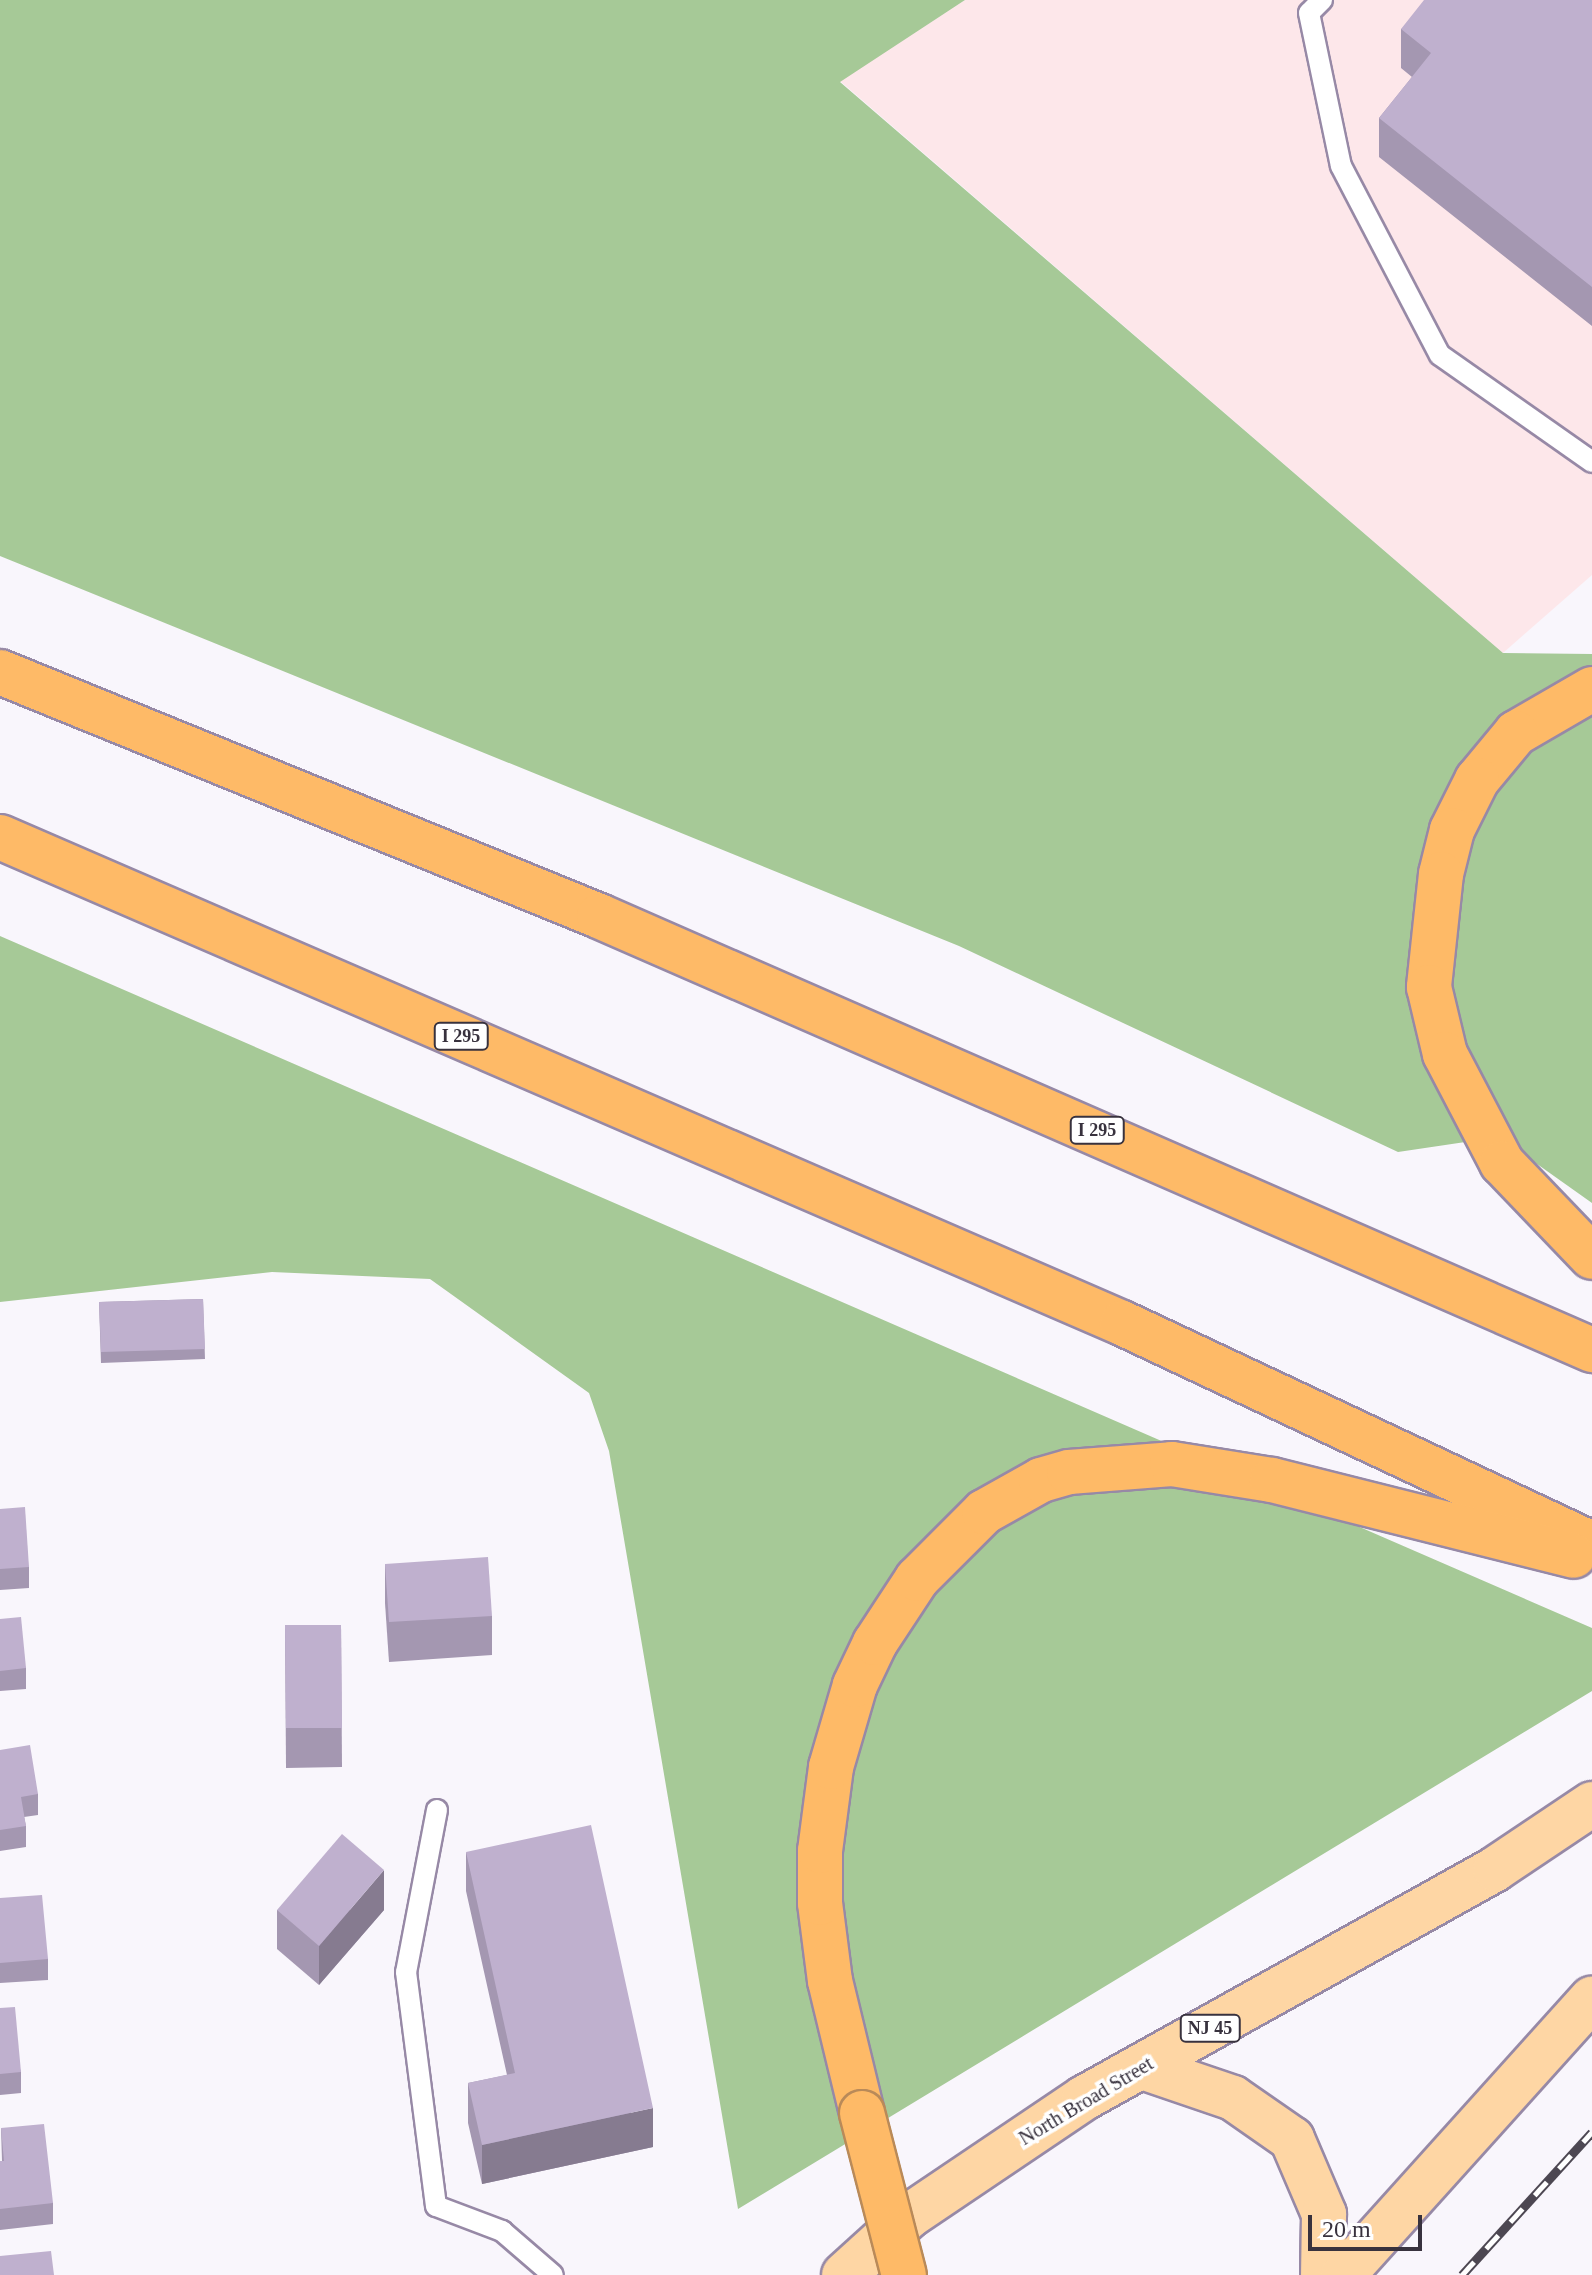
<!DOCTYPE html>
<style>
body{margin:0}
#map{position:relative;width:1592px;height:2275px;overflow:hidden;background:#f9f6fc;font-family:"Times New Roman",serif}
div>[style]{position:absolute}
.industrial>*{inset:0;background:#fde7ea}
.forest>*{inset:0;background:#a6c997}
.roads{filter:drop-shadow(2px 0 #9789a6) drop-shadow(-2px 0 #9789a6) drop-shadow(0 2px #9789a6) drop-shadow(0 -2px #9789a6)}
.lane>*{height:20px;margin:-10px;padding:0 10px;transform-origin:10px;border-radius:10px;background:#fff}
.primary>*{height:44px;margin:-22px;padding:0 22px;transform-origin:22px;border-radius:22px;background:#fed6a4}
.highway>*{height:44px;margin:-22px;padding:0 22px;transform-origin:22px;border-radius:22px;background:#feba67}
.rail>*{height:9px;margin-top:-4.5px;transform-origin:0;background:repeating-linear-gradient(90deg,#fff 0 18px,#4d4752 0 36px);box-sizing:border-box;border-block:2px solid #4d4752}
.bridges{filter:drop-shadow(2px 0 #b98a59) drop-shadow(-2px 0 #b98a59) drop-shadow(0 2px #b98a59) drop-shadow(0 -2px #b98a59)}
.highway-bridge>*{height:44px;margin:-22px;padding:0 22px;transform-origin:22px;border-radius:22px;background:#feba67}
.wall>*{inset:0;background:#a497b1}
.shaded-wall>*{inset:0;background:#867b90}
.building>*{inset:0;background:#bfb0ce}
span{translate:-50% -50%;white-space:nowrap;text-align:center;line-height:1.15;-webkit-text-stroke:7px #fff;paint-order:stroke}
.shield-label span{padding:2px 6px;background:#fff;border:2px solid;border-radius:6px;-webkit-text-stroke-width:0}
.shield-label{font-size:18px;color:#38323e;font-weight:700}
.street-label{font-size:20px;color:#38323e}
.scale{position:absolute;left:1308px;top:2215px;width:114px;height:36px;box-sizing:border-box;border:4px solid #38323e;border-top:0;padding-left:10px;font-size:24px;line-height:28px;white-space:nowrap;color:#38323e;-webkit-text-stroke:6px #fff;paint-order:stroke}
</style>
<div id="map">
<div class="industrial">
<div style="clip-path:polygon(965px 0,1592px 0,1592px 575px,1503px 653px,840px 81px)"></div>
</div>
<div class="forest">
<div style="clip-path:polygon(0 0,965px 0,840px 82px,1503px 653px,1592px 654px,1592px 1203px,1499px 1137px,1398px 1152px,959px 946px,0 556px)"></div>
<div style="clip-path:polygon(0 936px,1592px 1628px,1592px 1691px,738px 2209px,609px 1451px,589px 1393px,430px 1279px,272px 1272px,0 1302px)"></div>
</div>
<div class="roads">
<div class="lane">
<div style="left:1322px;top:0;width:18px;rotate:135deg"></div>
<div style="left:1309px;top:13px;width:156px;rotate:78.2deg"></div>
<div style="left:1341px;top:166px;width:213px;rotate:62.4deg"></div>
<div style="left:1440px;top:355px;width:186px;rotate:35.1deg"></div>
<div style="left:437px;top:1810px;width:165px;rotate:100.8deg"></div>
<div style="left:406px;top:1972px;width:236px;rotate:82.7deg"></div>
<div style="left:436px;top:2206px;width:71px;rotate:20.7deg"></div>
<div style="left:502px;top:2231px;width:67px;rotate:40.8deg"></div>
</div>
<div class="primary">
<div style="left:1142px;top:2067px;width:96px;rotate:18.8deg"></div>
<div style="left:1233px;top:2098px;width:72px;rotate:34.8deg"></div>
<div style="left:1292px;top:2139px;width:82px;rotate:66.9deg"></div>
<div style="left:1324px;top:2214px;width:61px;rotate:90.9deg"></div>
<div style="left:844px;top:2275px;width:88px;rotate:-42.2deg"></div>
<div style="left:909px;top:2216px;width:211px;rotate:-34deg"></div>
<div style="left:1084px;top:2098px;width:470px;rotate:-29.1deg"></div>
<div style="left:1495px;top:1869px;width:117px;rotate:-33.8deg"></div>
<div style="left:1343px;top:2275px;width:372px;rotate:-48deg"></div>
</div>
<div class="highway">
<div style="left:0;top:672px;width:647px;rotate:22.16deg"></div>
<div style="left:599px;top:916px;width:1084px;rotate:23.61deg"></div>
<div style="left:1592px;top:689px;width:88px;rotate:149.9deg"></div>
<div style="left:1516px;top:733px;width:61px;rotate:129.7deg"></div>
<div style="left:1477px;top:780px;width:56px;rotate:116.6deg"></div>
<div style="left:1452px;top:830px;width:45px;rotate:104deg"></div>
<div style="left:1441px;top:874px;width:114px;rotate:96.1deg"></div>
<div style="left:1429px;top:987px;width:69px;rotate:76.6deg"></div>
<div style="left:1445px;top:1054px;width:123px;rotate:62.4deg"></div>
<div style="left:1502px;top:1163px;width:130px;rotate:46.2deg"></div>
<div style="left:0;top:837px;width:1223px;rotate:23.42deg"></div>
<div style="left:1122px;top:1323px;width:519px;rotate:25.18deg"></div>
<div style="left:862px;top:2113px;width:136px;rotate:-103.6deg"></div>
<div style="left:830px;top:1981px;width:79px;rotate:-97.3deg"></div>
<div style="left:820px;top:1903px;width:52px;rotate:-90deg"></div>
<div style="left:820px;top:1851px;width:85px;rotate:-82.5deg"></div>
<div style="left:831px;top:1767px;width:85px;rotate:-73.7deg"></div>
<div style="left:855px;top:1685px;width:47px;rotate:-64.5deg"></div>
<div style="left:875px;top:1643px;width:77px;rotate:-56.7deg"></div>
<div style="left:917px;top:1579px;width:95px;rotate:-45deg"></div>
<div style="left:984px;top:1512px;width:65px;rotate:-29.3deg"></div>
<div style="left:1041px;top:1480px;width:29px;rotate:-16deg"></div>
<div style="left:1069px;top:1472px;width:103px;rotate:-4.4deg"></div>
<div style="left:1172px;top:1464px;width:101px;rotate:9.1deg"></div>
<div style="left:1272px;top:1480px;width:311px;rotate:14.1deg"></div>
</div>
</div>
<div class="rail">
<div style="left:1462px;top:2275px;width:193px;rotate:-47.7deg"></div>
</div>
<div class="bridges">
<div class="highway-bridge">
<div style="left:862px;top:2113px;width:167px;rotate:75.5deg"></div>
</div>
</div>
<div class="wall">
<div style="clip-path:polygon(1592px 0,1592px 326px,1379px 157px,1379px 118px,1412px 77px,1401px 68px,1401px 29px)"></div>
<div style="clip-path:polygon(203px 1299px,205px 1359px,101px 1363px,99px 1302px)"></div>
<div style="clip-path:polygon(0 1509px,29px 1567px,29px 1588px,0 1590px)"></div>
<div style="clip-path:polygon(385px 1564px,492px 1616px,492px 1655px,389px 1662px,385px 1603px)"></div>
<div style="clip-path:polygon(0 1619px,26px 1668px,26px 1689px,0 1691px)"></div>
<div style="clip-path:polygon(285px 1625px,341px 1625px,342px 1767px,286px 1768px)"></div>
<div style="clip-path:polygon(0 1750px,38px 1794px,38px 1815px,24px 1817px,26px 1826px,26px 1847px,0 1851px)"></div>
<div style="clip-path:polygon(466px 1852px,653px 2147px,482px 2184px,468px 2123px,468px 2083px,507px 2075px,466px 1891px)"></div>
<div style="clip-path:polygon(0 1898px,48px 1959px,48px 1980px,0 1983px)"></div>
<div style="clip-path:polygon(277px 1910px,384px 1910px,319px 1985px,277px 1949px)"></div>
<div style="clip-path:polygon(0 2008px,21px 2072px,21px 2093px,0 2095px)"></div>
<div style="clip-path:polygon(1px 2128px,53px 2203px,53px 2224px,0 2230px,0 2161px,2px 2161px)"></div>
</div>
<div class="shaded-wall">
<div style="clip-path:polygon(384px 1870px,384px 1910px,319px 1985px,319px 1946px)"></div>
<div style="clip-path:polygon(653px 2108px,653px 2147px,482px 2184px,482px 2145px)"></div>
</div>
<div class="building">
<div style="clip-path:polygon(1424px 0,1592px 0,1592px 287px,1379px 118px,1431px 53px,1401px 29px)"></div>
<div style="clip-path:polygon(203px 1299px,205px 1349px,101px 1352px,99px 1302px)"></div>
<div style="clip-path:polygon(25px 1507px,29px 1567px,0 1569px,0 1509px)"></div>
<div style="clip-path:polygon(488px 1557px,492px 1616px,389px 1622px,385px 1564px)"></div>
<div style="clip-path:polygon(21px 1617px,26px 1668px,0 1671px,0 1619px)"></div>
<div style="clip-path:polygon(285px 1625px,341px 1625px,342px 1728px,286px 1728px)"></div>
<div style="clip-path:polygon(30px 1745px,38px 1794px,21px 1797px,26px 1826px,0 1830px,0 1750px)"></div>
<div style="clip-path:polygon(591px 1825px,653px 2108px,482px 2145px,468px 2083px,515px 2073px,466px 1852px)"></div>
<div style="clip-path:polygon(342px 1834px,384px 1870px,319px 1946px,277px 1910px)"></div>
<div style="clip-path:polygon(42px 1895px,48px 1959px,0 1963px,0 1898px)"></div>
<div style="clip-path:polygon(15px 2007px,21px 2072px,0 2074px,0 2008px)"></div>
<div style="clip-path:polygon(44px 2124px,53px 2203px,0 2209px,0 2161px,4px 2161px,1px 2128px)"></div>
<div style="clip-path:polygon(51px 2251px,54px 2275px,0 2275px,0 2256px)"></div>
</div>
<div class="shield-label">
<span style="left:461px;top:1036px">I 295</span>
<span style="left:1097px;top:1130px">I 295</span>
<span style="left:1210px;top:2028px">NJ 45</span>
</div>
<div class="street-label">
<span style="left:1086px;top:2101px;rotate:-31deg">North Broad Street</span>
</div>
<div class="scale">20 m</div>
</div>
